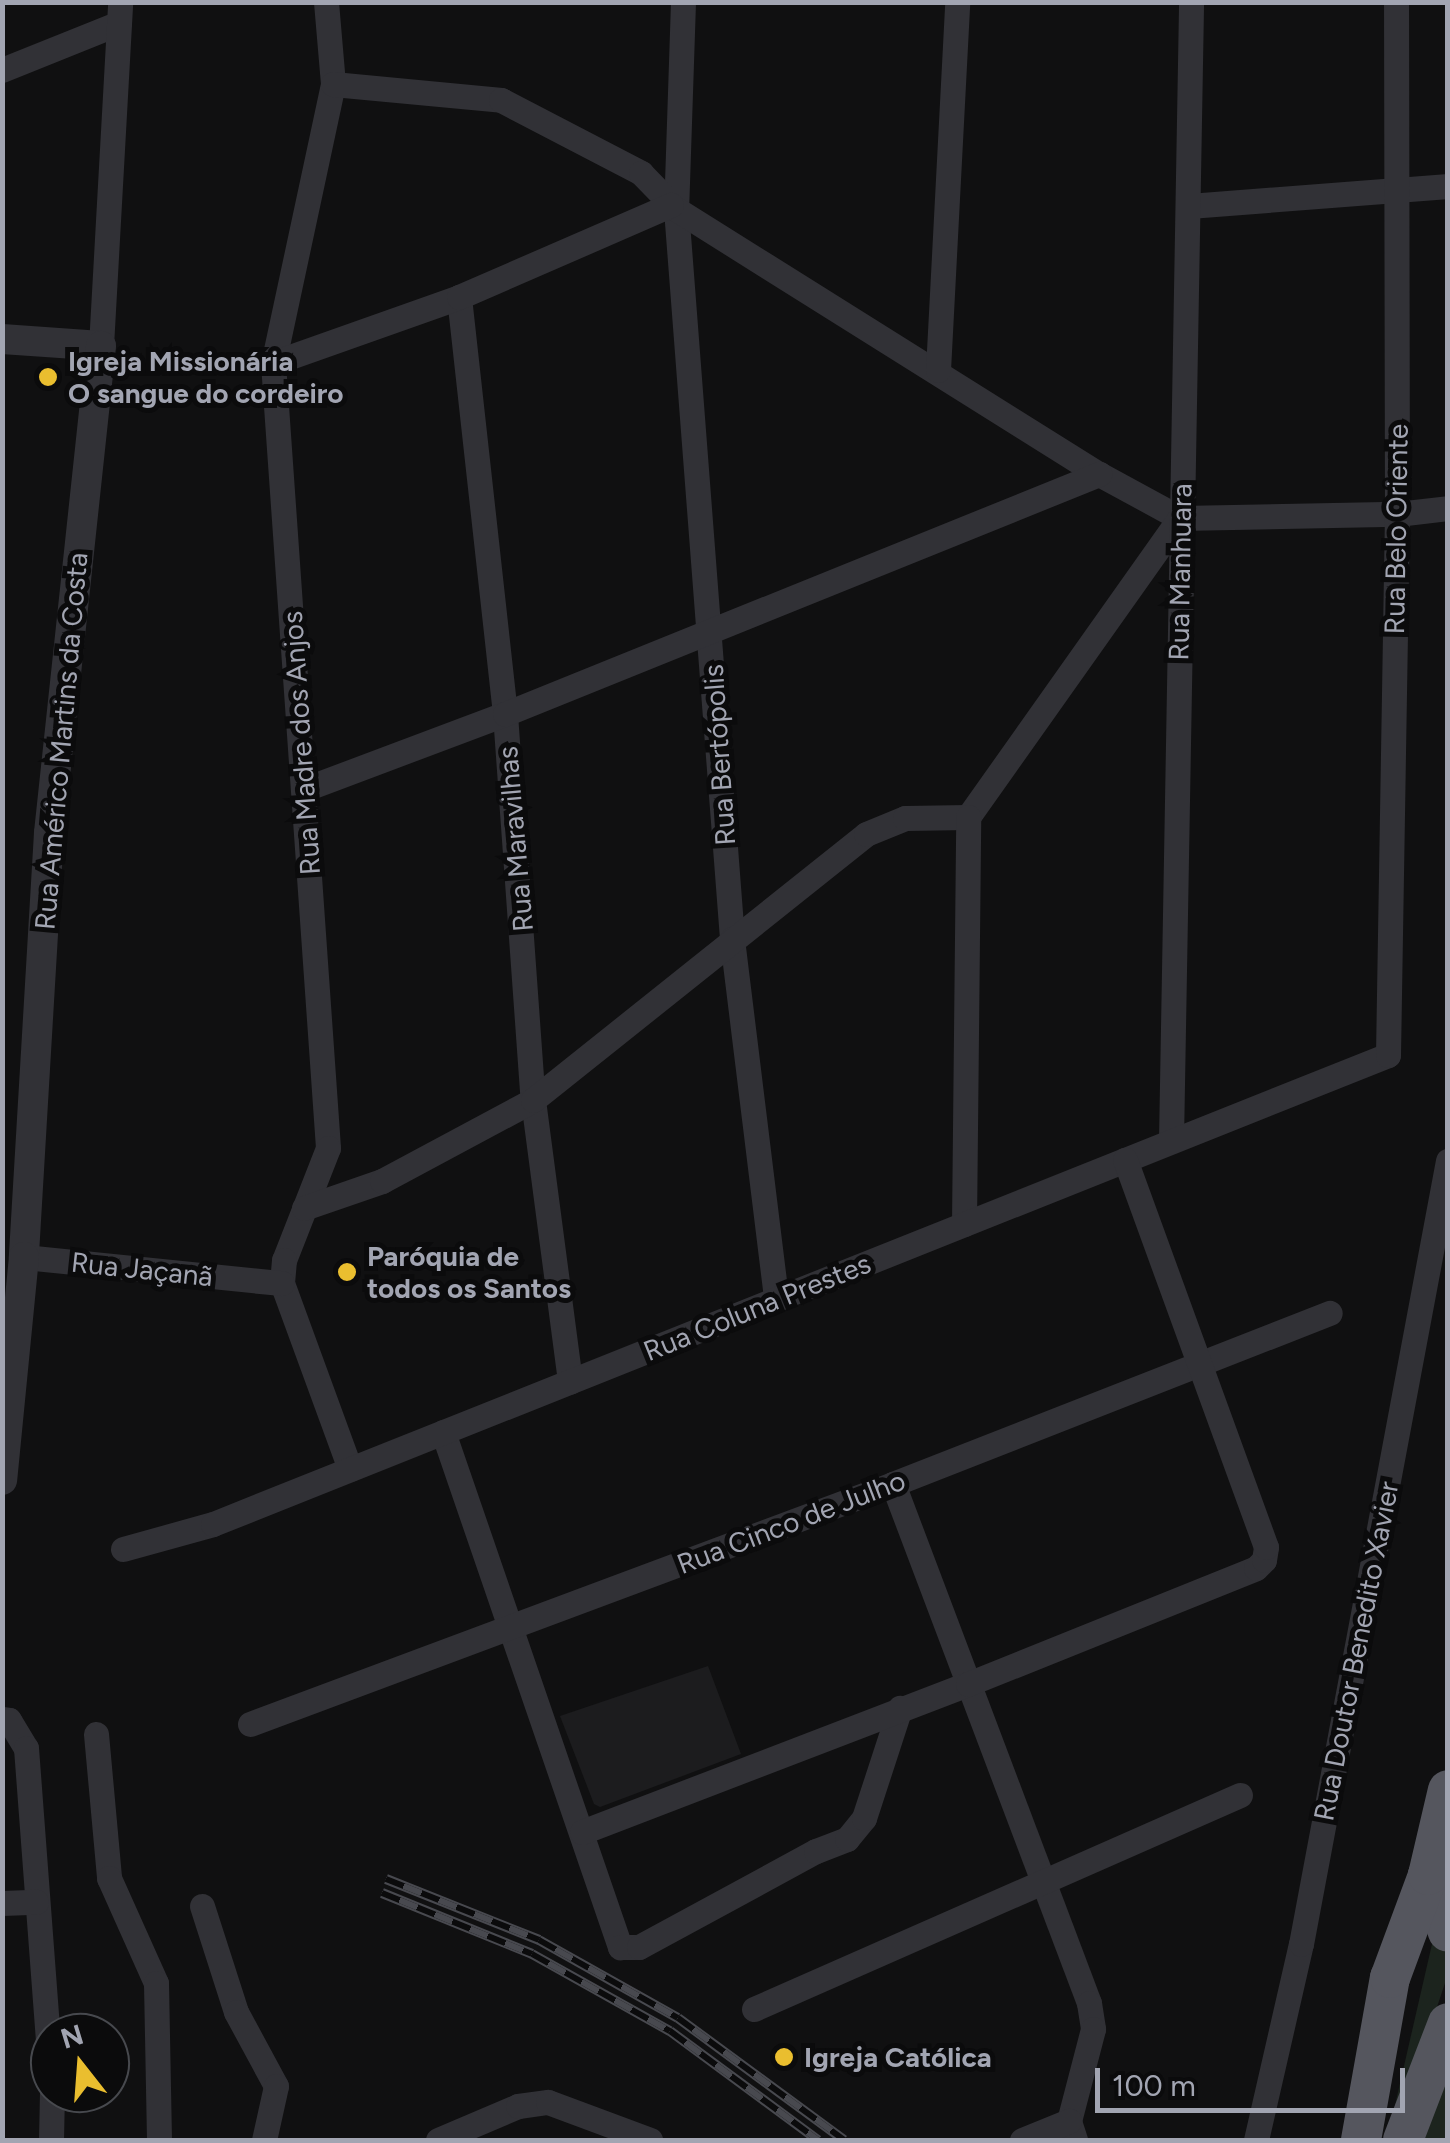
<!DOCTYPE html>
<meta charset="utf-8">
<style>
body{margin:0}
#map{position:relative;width:1450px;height:2143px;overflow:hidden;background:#101011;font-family:Figtree,sans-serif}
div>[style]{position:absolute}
.built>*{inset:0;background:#1c1c1e}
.green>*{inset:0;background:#1c241e}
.minor>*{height:25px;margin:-12.5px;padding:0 12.5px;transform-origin:12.5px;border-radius:12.5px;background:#313136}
.tertiary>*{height:30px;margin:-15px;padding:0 15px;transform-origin:15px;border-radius:15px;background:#313136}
.trunk>*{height:40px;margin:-20px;padding:0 20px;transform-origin:20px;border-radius:20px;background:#55565e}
.rail>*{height:10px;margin-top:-5px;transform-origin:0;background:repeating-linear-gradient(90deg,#0b0b0c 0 19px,#48494f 0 38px);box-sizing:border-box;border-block:2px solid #48494f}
.dots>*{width:28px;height:28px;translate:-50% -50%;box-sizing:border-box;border:5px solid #0b0b0c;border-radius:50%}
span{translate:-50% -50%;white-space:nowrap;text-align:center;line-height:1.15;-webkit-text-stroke:10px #0b0b0c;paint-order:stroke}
.poi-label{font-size:28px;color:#a2a5b2;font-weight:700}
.left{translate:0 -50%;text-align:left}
.street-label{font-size:28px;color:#a2a5b2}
.frame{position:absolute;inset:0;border:5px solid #a2a5b2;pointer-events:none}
.north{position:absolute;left:30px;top:2013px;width:100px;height:100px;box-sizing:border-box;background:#0b0b0c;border:2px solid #47494e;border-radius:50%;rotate:343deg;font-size:28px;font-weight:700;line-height:40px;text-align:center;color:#a2a5b2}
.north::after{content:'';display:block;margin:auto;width:35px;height:45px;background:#eabe2f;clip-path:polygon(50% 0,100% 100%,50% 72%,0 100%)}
.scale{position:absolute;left:1095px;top:2068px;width:310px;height:45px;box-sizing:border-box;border:5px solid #a2a5b2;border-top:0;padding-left:12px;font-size:30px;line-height:35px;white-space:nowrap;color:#a2a5b2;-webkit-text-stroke:8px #0b0b0c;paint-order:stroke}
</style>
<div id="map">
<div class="built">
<div style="clip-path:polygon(708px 1666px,741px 1754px,600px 1807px,594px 1804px,560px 1716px)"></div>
</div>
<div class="green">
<div style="clip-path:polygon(1435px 1931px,1447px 1948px,1447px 1977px,1405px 2103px,1387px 2140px)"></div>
<div style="clip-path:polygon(1447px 2056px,1447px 2140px,1417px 2140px)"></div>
</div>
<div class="minor">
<div style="left:326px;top:2px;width:82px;rotate:85.1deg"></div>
<div style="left:333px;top:84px;width:285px;rotate:102.1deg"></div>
<div style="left:273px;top:363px;width:787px;rotate:85.99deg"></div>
<div style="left:328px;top:1148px;width:120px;rotate:111.4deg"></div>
<div style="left:284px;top:1260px;width:23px;rotate:95deg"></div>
<div style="left:282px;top:1283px;width:198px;rotate:69.9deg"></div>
<div style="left:683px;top:2px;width:207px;rotate:91.9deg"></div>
<div style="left:676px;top:209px;width:732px;rotate:85.61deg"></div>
<div style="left:732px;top:939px;width:363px;rotate:83deg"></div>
<div style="left:2px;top:70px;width:126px;rotate:-21.9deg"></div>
<div style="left:333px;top:84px;width:169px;rotate:5.4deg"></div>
<div style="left:501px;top:100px;width:158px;rotate:27.5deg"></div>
<div style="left:641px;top:173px;width:50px;rotate:45.8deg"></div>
<div style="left:676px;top:209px;width:499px;rotate:32.1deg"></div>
<div style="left:1099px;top:474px;width:92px;rotate:28.5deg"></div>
<div style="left:1180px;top:518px;width:217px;rotate:-1.1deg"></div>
<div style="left:1397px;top:514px;width:51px;rotate:-6.7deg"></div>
<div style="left:1189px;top:206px;width:260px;rotate:-4.4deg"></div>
<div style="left:459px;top:297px;width:420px;rotate:83.7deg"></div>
<div style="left:505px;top:714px;width:387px;rotate:85.9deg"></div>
<div style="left:533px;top:1100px;width:284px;rotate:82.5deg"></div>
<div style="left:101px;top:346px;width:345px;rotate:-86.8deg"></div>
<div style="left:273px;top:363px;width:197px;rotate:-19.5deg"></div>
<div style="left:459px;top:297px;width:231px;rotate:-23.5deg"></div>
<div style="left:938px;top:370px;width:368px;rotate:-87deg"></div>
<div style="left:305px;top:789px;width:214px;rotate:-20.6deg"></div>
<div style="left:505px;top:714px;width:641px;rotate:-22deg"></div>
<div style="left:968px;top:817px;width:367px;rotate:-54.7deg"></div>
<div style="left:1171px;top:1141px;width:1139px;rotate:-88.99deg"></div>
<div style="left:304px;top:1208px;width:83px;rotate:-19.1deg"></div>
<div style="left:382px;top:1181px;width:171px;rotate:-28.2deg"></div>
<div style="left:533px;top:1100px;width:426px;rotate:-38.6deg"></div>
<div style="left:866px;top:834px;width:42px;rotate:-22.3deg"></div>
<div style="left:905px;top:818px;width:63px;rotate:-0.9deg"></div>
<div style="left:964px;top:1224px;width:407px;rotate:-89.4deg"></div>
<div style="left:24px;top:1257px;width:259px;rotate:5.8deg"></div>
<div style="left:443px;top:1432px;width:545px;rotate:71.03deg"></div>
<div style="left:620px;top:1947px;width:19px"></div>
<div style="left:639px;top:1947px;width:201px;rotate:-28.5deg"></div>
<div style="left:816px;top:1851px;width:33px;rotate:-21deg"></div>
<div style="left:847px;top:1839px;width:27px;rotate:-51deg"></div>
<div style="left:864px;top:1818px;width:116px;rotate:-71.9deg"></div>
<div style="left:893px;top:1484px;width:555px;rotate:69.31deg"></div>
<div style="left:1089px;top:2003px;width:26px;rotate:81deg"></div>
<div style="left:1093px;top:2029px;width:95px;rotate:104.6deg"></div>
<div style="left:1069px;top:2121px;width:20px;rotate:72deg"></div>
<div style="left:123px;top:1549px;width:93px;rotate:-15.5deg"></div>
<div style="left:213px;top:1524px;width:1265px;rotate:-21.76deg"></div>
<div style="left:1388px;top:1055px;width:541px;rotate:-89.05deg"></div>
<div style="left:1397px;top:514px;width:512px;rotate:-90.11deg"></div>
<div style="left:2px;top:1719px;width:7px;rotate:8deg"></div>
<div style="left:9px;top:1720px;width:33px;rotate:59deg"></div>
<div style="left:26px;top:1748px;width:322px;rotate:85.7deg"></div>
<div style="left:250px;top:1724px;width:686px;rotate:-20.47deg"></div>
<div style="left:893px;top:1484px;width:469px;rotate:-21.4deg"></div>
<div style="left:96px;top:1734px;width:145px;rotate:84.8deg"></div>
<div style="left:109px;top:1878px;width:115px;rotate:65.9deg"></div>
<div style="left:156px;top:1983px;width:157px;rotate:88.9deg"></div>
<div style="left:582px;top:1832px;width:413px;rotate:-21deg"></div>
<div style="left:968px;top:1684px;width:310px;rotate:-21.9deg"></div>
<div style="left:1256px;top:1568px;width:11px;rotate:-45deg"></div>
<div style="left:1264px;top:1560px;width:13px;rotate:-81deg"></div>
<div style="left:1266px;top:1547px;width:412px;rotate:-110deg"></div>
<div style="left:2px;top:1903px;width:34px;rotate:-2deg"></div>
<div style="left:202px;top:1906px;width:111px;rotate:72.2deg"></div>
<div style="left:236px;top:2012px;width:84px;rotate:61.6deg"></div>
<div style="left:276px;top:2086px;width:55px;rotate:102.5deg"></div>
<div style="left:754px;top:2009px;width:531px;rotate:-23.77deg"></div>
<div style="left:51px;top:2140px;width:47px;rotate:-88.8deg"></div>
<div style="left:438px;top:2140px;width:87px;rotate:-23deg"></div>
<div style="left:518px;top:2106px;width:30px;rotate:-8deg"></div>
<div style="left:548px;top:2102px;width:109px;rotate:20.4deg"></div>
<div style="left:1022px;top:2140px;width:51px;rotate:-22deg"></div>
<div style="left:1256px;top:2140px;width:201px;rotate:-77.1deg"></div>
<div style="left:1301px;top:1944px;width:797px;rotate:-79.37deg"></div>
</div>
<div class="tertiary">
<div style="left:2px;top:339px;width:99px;rotate:4deg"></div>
<div style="left:101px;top:346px;width:490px;rotate:96.1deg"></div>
<div style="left:49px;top:833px;width:425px;rotate:93.4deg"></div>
<div style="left:24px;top:1257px;width:224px;rotate:95.6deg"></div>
</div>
<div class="trunk">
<div style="left:1428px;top:1875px;width:60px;rotate:70.7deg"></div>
<div style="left:1361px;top:2140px;width:165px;rotate:-79.9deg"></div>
<div style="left:1390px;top:1978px;width:110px;rotate:-69.7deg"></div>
<div style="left:1428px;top:1875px;width:87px;rotate:-76.8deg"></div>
<div style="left:1403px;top:2140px;width:125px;rotate:-69deg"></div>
</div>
<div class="rail">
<div style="left:386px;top:1879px;width:165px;rotate:21.7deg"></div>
<div style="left:539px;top:1940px;width:159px;rotate:29.3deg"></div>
<div style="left:678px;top:2018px;width:206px;rotate:36.3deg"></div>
<div style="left:382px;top:1893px;width:162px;rotate:22.1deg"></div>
<div style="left:532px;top:1954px;width:158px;rotate:29.2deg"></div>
<div style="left:670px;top:2031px;width:184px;rotate:36.4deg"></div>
</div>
<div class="dots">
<div style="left:48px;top:377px;background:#eabe2f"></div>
<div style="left:347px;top:1272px;background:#eabe2f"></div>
<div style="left:784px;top:2057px;background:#eabe2f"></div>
</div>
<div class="poi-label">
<span class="left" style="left:68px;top:377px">Igreja Missionária<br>O sangue do cordeiro</span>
<span class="left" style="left:367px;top:1272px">Paróquia de<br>todos os Santos</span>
<span class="left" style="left:804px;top:2057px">Igreja Católica</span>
</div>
<div class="street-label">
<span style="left:1396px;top:529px;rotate:-89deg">Rua Belo Oriente</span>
<span style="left:1180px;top:572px;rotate:-89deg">Rua Manhuara</span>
<span style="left:61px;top:741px;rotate:-85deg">Rua Américo Martins da Costa</span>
<span style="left:301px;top:743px;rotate:-94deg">Rua Madre dos Anjos</span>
<span style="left:719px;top:755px;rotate:-94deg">Rua Bertópolis</span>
<span style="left:515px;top:839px;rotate:-95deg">Rua Maravilhas</span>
<span style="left:142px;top:1269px;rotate:6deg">Rua Jaçanã</span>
<span style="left:757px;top:1307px;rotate:-22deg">Rua Coluna Prestes</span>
<span style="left:791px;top:1522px;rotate:-21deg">Rua Cinco de Julho</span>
<span style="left:1356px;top:1651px;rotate:-79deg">Rua Doutor Benedito Xavier</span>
</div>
<div class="frame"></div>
<div class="north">N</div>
<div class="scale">100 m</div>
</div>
